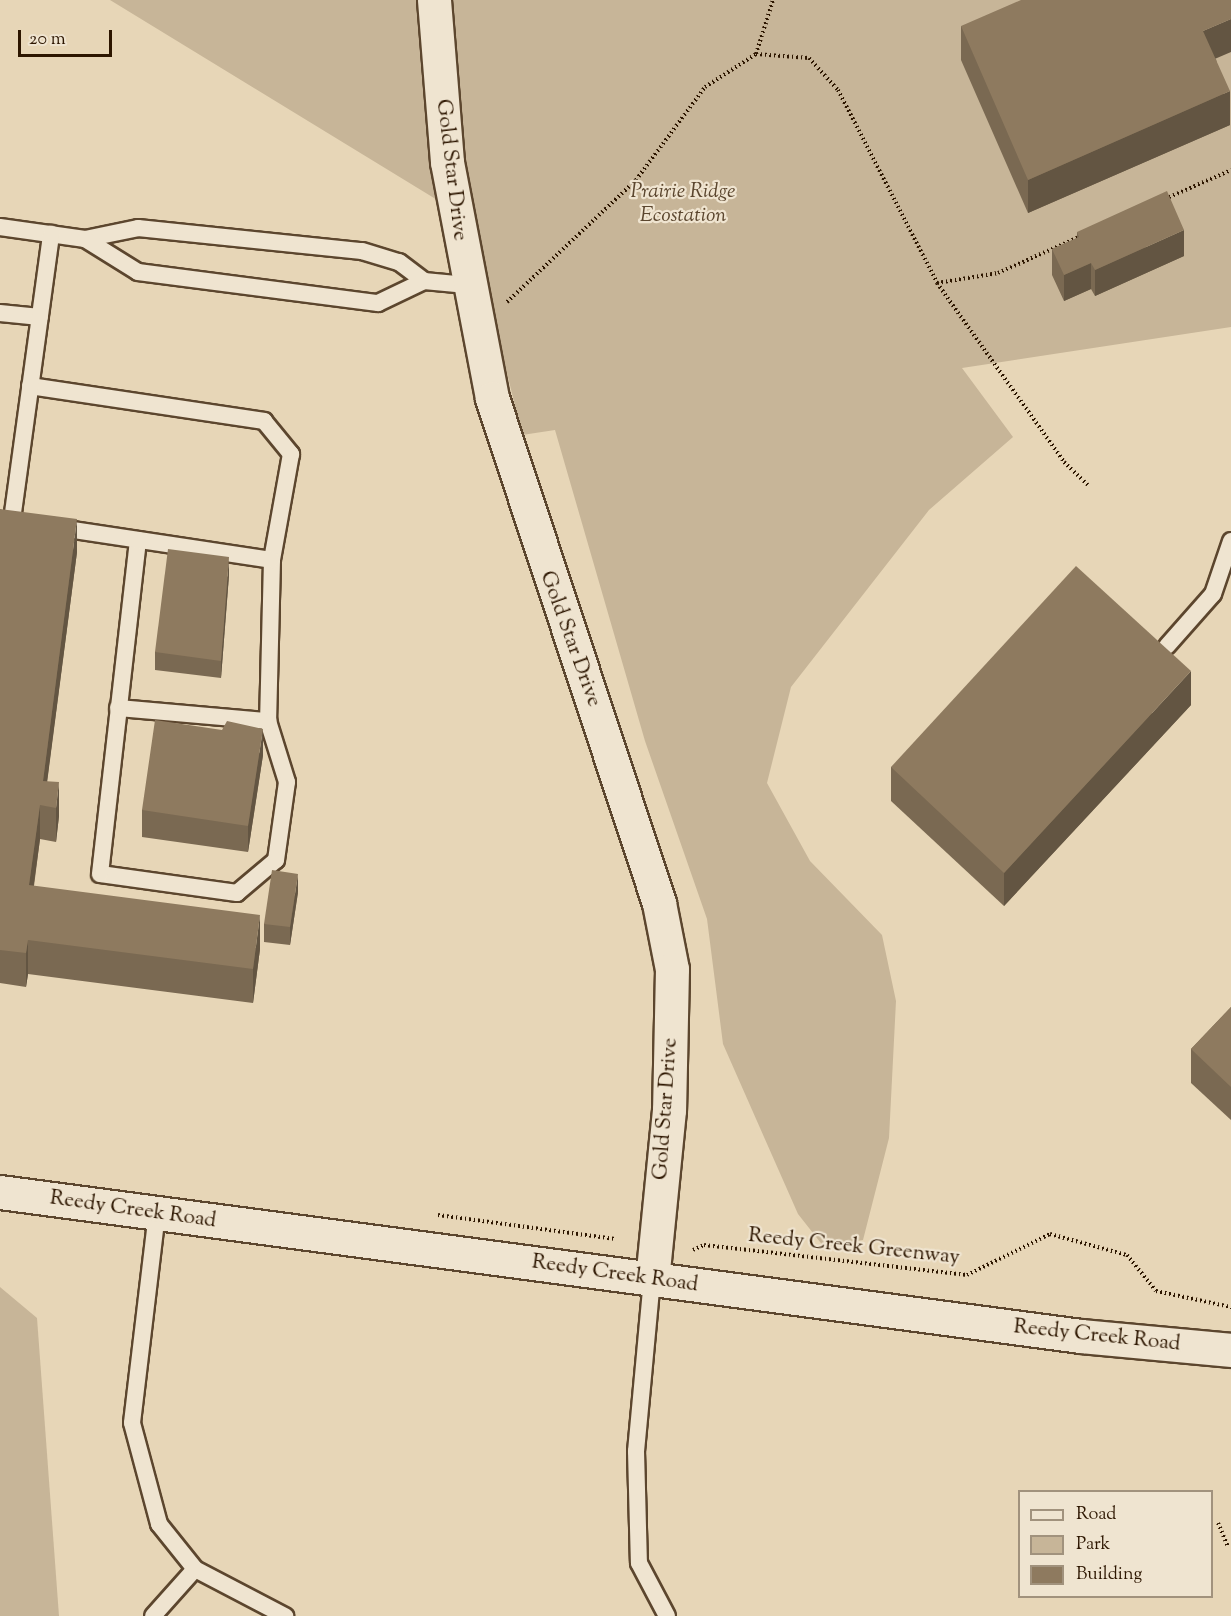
<!DOCTYPE html>
<style>
body{margin:0}
#map{position:relative;width:1231px;height:1616px;overflow:hidden;background:#e7d6b7;font-family:"Sorts Mill Goudy",serif}
div>[style]{position:absolute}
.green>*{inset:0;background:#c7b598}
.path>*{height:4px;margin-top:-2px;transform-origin:0;background:repeating-linear-gradient(90deg,#2d1600 0 1.5px,transparent 0 4.5px)}
.roads{filter:drop-shadow(2px 0 #5c462e) drop-shadow(-2px 0 #5c462e) drop-shadow(0 2px #5c462e) drop-shadow(0 -2px #5c462e)}
.lane>*{height:16px;margin:-8px;padding:0 8px;transform-origin:8px;border-radius:8px;background:#efe4d0}
.secondary>*{height:33px;margin:-16.5px;padding:0 16.5px;transform-origin:16.5px;border-radius:16.5px;background:#efe4d0}
.wall>*{inset:0;background:#7a6952}
.shaded-wall>*{inset:0;background:#635542}
.building>*{inset:0;background:#8e7a5f}
span{translate:-50% -50%;white-space:nowrap;text-align:center;line-height:1.15;-webkit-text-stroke:4.5px #efe4d0;paint-order:stroke}
.street-label{font-size:21px;color:#2d1600}
.park-label{font-size:21px;color:#5b462e;font-style:italic}
.legend{position:absolute;left:1018px;top:1490px;width:195px;height:108px;box-sizing:border-box;background:#efe4d0;border:2px solid #a1927d;margin:0;padding:8px 10px;list-style:none;font-size:18px;color:#2d1600}
.legend li{display:flex;align-items:center;gap:12px;height:30px}
.legend b{width:30px;border:2px solid #a1927d}
.scale{position:absolute;left:18px;top:30px;width:94px;height:27px;box-sizing:border-box;border:3px solid #2d1600;border-top:0;padding-left:8px;font-size:18px;line-height:21px;white-space:nowrap;color:#2d1600;-webkit-text-stroke:4px #efe4d0;paint-order:stroke}
</style>
<div id="map">
<div class="green">
<div style="clip-path:polygon(110px 0,1231px 0,1231px 327px,962px 368px,1013px 437px,929px 510px,791px 687px,767px 783px,810px 861px,882px 935px,896px 1001px,889px 1138px,863px 1240px,824px 1247px,798px 1214px,723px 1044px,707px 919px,645px 741px,555px 430px,522px 435px,470px 220px)"></div>
<div style="clip-path:polygon(0 1287px,37px 1318px,59px 1616px,0 1616px)"></div>
</div>
<div class="path">
<div style="left:756px;top:54px;width:57px;rotate:-72.5deg"></div>
<div style="left:1165px;top:199px;width:72px;rotate:-23.7deg"></div>
<div style="left:937px;top:283px;width:62px;rotate:-9.3deg"></div>
<div style="left:998px;top:273px;width:91px;rotate:-24deg"></div>
<div style="left:507px;top:302px;width:178px;rotate:-43.4deg"></div>
<div style="left:636px;top:180px;width:116px;rotate:-53.4deg"></div>
<div style="left:705px;top:87px;width:61px;rotate:-32.9deg"></div>
<div style="left:756px;top:54px;width:53px;rotate:4.3deg"></div>
<div style="left:809px;top:58px;width:43px;rotate:47.8deg"></div>
<div style="left:838px;top:90px;width:217px;rotate:62.8deg"></div>
<div style="left:937px;top:283px;width:219px;rotate:54.6deg"></div>
<div style="left:1064px;top:462px;width:33px;rotate:44deg"></div>
<div style="left:438px;top:1215px;width:179px;rotate:7.7deg"></div>
<div style="left:693px;top:1250px;width:12px;rotate:-24deg"></div>
<div style="left:704px;top:1245px;width:265px;rotate:6.5deg"></div>
<div style="left:967px;top:1275px;width:93px;rotate:-26.3deg"></div>
<div style="left:1050px;top:1234px;width:80px;rotate:15.3deg"></div>
<div style="left:1127px;top:1255px;width:46px;rotate:51.1deg"></div>
<div style="left:1156px;top:1291px;width:77px;rotate:12deg"></div>
<div style="left:1218px;top:1523px;width:26px;rotate:67deg"></div>
</div>
<div class="roads">
<div class="lane">
<div style="left:0;top:227px;width:86px;rotate:8deg"></div>
<div style="left:85px;top:239px;width:54px;rotate:-11.7deg"></div>
<div style="left:138px;top:228px;width:225px;rotate:5.9deg"></div>
<div style="left:362px;top:251px;width:39px;rotate:17deg"></div>
<div style="left:399px;top:262px;width:31px;rotate:37deg"></div>
<div style="left:85px;top:239px;width:62px;rotate:31.9deg"></div>
<div style="left:138px;top:272px;width:242px;rotate:7.4deg"></div>
<div style="left:378px;top:303px;width:51px;rotate:-25.6deg"></div>
<div style="left:424px;top:281px;width:43px;rotate:5.3deg"></div>
<div style="left:0;top:313px;width:40px;rotate:5.7deg"></div>
<div style="left:30px;top:386px;width:237px;rotate:8.5deg"></div>
<div style="left:264px;top:421px;width:43px;rotate:50.7deg"></div>
<div style="left:291px;top:454px;width:108px;rotate:100.2deg"></div>
<div style="left:272px;top:560px;width:161px;rotate:91.4deg"></div>
<div style="left:268px;top:721px;width:64px;rotate:72.7deg"></div>
<div style="left:287px;top:782px;width:79px;rotate:98deg"></div>
<div style="left:276px;top:860px;width:51px;rotate:139.8deg"></div>
<div style="left:237px;top:893px;width:138px;rotate:-172.1deg"></div>
<div style="left:100px;top:874px;width:336px;rotate:-83.5deg"></div>
<div style="left:12px;top:520px;width:289px;rotate:-82.2deg"></div>
<div style="left:54px;top:527px;width:220px;rotate:8.6deg"></div>
<div style="left:1167px;top:646px;width:69px;rotate:-48.5deg"></div>
<div style="left:1213px;top:594px;width:56px;rotate:-71.2deg"></div>
<div style="left:118px;top:708px;width:151px;rotate:5deg"></div>
<div style="left:157px;top:1213px;width:211px;rotate:96.8deg"></div>
<div style="left:132px;top:1423px;width:105px;rotate:75deg"></div>
<div style="left:159px;top:1524px;width:58px;rotate:51.3deg"></div>
<div style="left:195px;top:1569px;width:102px;rotate:27.6deg"></div>
<div style="left:652px;top:1279px;width:173px;rotate:95.3deg"></div>
<div style="left:636px;top:1451px;width:112px;rotate:88.5deg"></div>
<div style="left:639px;top:1563px;width:60px;rotate:62.2deg"></div>
<div style="left:153px;top:1616px;width:63px;rotate:-48.2deg"></div>
</div>
<div class="secondary">
<div style="left:434px;top:0;width:163px;rotate:85.4deg"></div>
<div style="left:447px;top:162px;width:240px;rotate:79.2deg"></div>
<div style="left:492px;top:398px;width:532px;rotate:71.7deg"></div>
<div style="left:659px;top:903px;width:67px;rotate:78.9deg"></div>
<div style="left:672px;top:969px;width:141px;rotate:91.2deg"></div>
<div style="left:669px;top:1110px;width:170px;rotate:95.7deg"></div>
<div style="left:0;top:1192px;width:1091px;rotate:7.59deg"></div>
<div style="left:1081px;top:1336px;width:151px;rotate:5.3deg"></div>
</div>
</div>
<div class="wall">
<div style="clip-path:polygon(961px 26px,1216px 59px,1230px 125px,1028px 213px,961px 60px)"></div>
<div style="clip-path:polygon(1077px 232px,1184px 256px,1095px 296px,1091px 289px,1064px 301px,1052px 275px,1052px 249px,1077px 238px)"></div>
<div style="clip-path:polygon(0 509px,77px 552px,47px 781px,59px 816px,56px 842px,40px 839px,34px 886px,260px 949px,253px 1003px,28px 974px,26px 987px,0 983px)"></div>
<div style="clip-path:polygon(229px 575px,221px 678px,155px 670px,155px 652px)"></div>
<div style="clip-path:polygon(1191px 705px,1004px 906px,891px 801px,891px 767px)"></div>
<div style="clip-path:polygon(222px 730px,263px 755px,248px 852px,142px 837px,142px 810px)"></div>
<div style="clip-path:polygon(298px 892px,290px 945px,264px 942px,264px 924px)"></div>
<div style="clip-path:polygon(1231px 1007px,1231px 1120px,1191px 1083px,1191px 1049px)"></div>
</div>
<div class="shaded-wall">
<div style="clip-path:polygon(1231px 19px,1231px 52px,1203px 64px,1203px 31px)"></div>
<div style="clip-path:polygon(1230px 91px,1230px 125px,1028px 213px,1028px 180px)"></div>
<div style="clip-path:polygon(1184px 230px,1184px 256px,1095px 296px,1095px 270px)"></div>
<div style="clip-path:polygon(1091px 263px,1091px 289px,1064px 301px,1064px 275px)"></div>
<div style="clip-path:polygon(77px 519px,77px 552px,44px 806px,43px 781px)"></div>
<div style="clip-path:polygon(229px 557px,229px 575px,221px 678px,221px 661px)"></div>
<div style="clip-path:polygon(1191px 671px,1191px 705px,1004px 906px,1004px 873px)"></div>
<div style="clip-path:polygon(263px 729px,263px 755px,248px 852px,248px 826px)"></div>
<div style="clip-path:polygon(59px 782px,59px 816px,56px 842px,56px 808px)"></div>
<div style="clip-path:polygon(40px 805px,40px 839px,29px 919px,29px 885px)"></div>
<div style="clip-path:polygon(298px 874px,298px 892px,290px 945px,290px 927px)"></div>
<div style="clip-path:polygon(260px 915px,260px 949px,253px 1003px,253px 969px)"></div>
<div style="clip-path:polygon(28px 940px,28px 974px,26px 987px,26px 953px)"></div>
</div>
<div class="building">
<div style="clip-path:polygon(1021px 0,1231px 0,1231px 19px,1203px 31px,1230px 91px,1028px 180px,961px 26px)"></div>
<div style="clip-path:polygon(1167px 191px,1184px 230px,1095px 270px,1091px 263px,1064px 275px,1052px 249px,1079px 237px,1077px 232px)"></div>
<div style="clip-path:polygon(0 509px,77px 519px,43px 781px,59px 782px,56px 808px,40px 805px,29px 885px,260px 915px,253px 969px,28px 940px,26px 953px,0 950px)"></div>
<div style="clip-path:polygon(168px 549px,229px 557px,221px 661px,155px 652px)"></div>
<div style="clip-path:polygon(1076px 566px,1191px 671px,1004px 873px,891px 767px)"></div>
<div style="clip-path:polygon(155px 720px,222px 730px,227px 721px,263px 729px,248px 826px,142px 810px)"></div>
<div style="clip-path:polygon(272px 870px,298px 874px,290px 927px,264px 924px)"></div>
<div style="clip-path:polygon(1231px 1007px,1231px 1087px,1191px 1049px)"></div>
</div>
<div class="street-label">
<span style="left:451px;top:170px;rotate:83deg">Gold Star Drive</span>
<span style="left:570px;top:639px;rotate:70deg">Gold Star Drive</span>
<span style="left:666px;top:1109px;rotate:-86deg">Gold Star Drive</span>
<span style="left:133px;top:1210px;rotate:8deg">Reedy Creek Road</span>
<span style="left:854px;top:1247px;rotate:6deg">Reedy Creek Greenway</span>
<span style="left:615px;top:1274px;rotate:8deg">Reedy Creek Road</span>
<span style="left:1097px;top:1336px;rotate:6deg">Reedy Creek Road</span>
</div>
<div class="park-label">
<span style="left:683px;top:204px">Prairie Ridge<br>Ecostation</span>
</div>
<ul class="legend">
<li><b style="height:8px;background:#efe4d0"></b>Road</li>
<li><b style="height:16px;background:#c7b598"></b>Park</li>
<li><b style="height:16px;background:#8e7a5f"></b>Building</li>
</ul>
<div class="scale">20 m</div>
</div>
